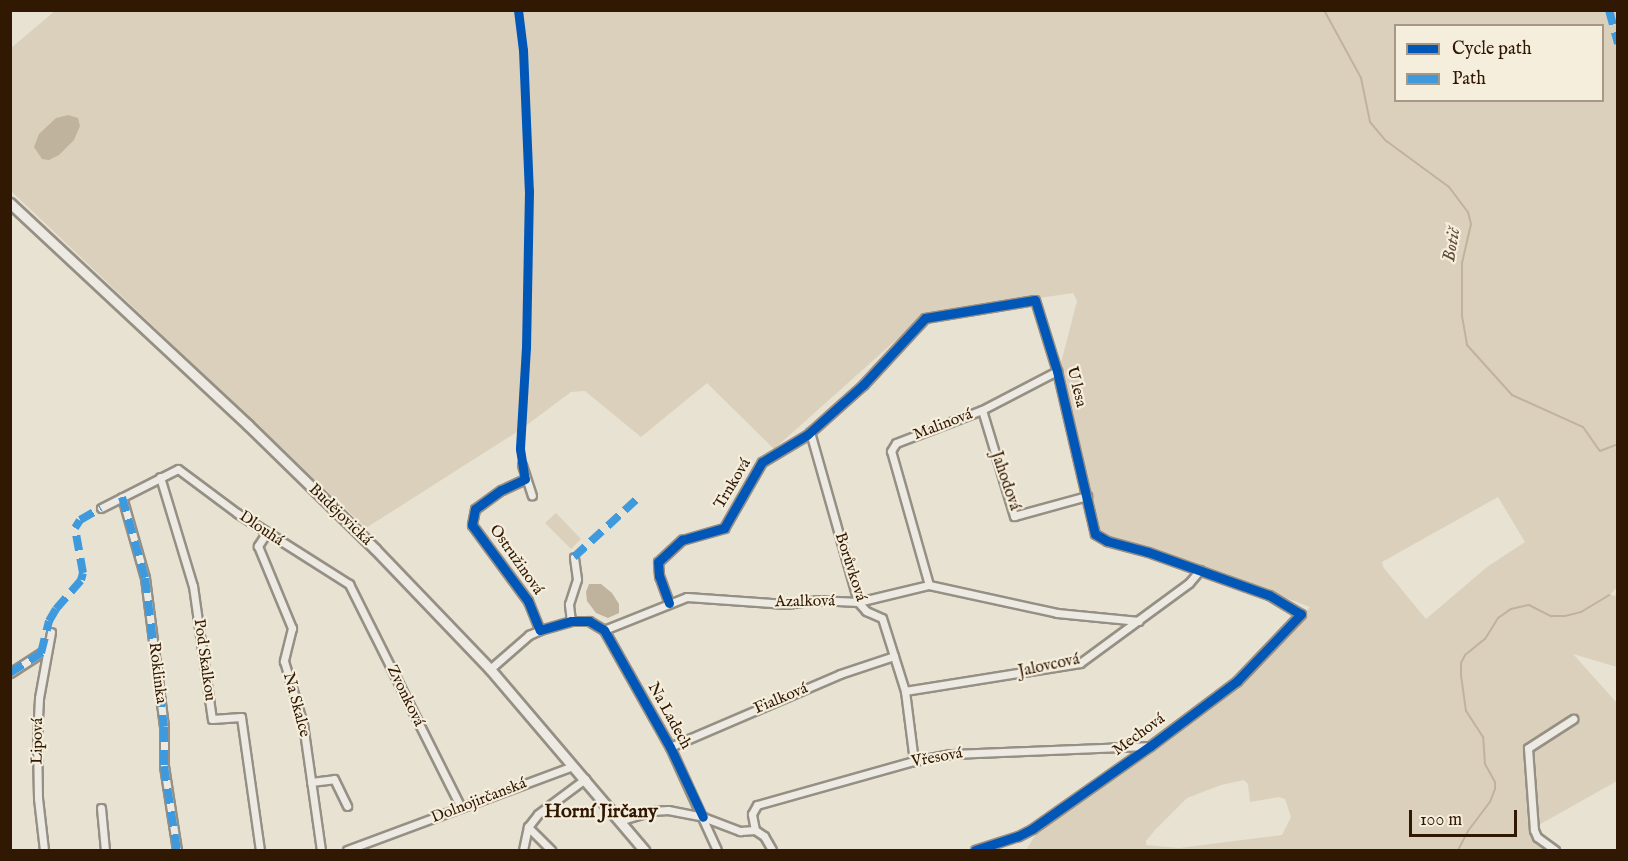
<!DOCTYPE html>
<meta charset="utf-8">
<style>
body{margin:0}
#map{position:relative;width:1628px;height:861px;overflow:hidden;background:#e8e2d3;font-family:"IM FELL English",serif}
div>[style]{position:absolute}
.green>*{inset:0;background:#dbd0bc}
.water>*{inset:0;background:#c0b39e}
.stream>*{height:2px;margin:-1px;padding:0 1px;transform-origin:1px;border-radius:1px;background:#c0b39e}
.roads{filter:drop-shadow(2px 0 #968f84) drop-shadow(-2px 0 #968f84) drop-shadow(0 2px #968f84) drop-shadow(0 -2px #968f84)}
.street>*{height:7px;margin:-3.5px;padding:0 3.5px;transform-origin:3.5px;border-radius:3.5px;background:#eceae2}
.secondary>*{height:9px;margin:-4.5px;padding:0 4.5px;transform-origin:4.5px;border-radius:4.5px;background:#eceae2}
.quiet>*{height:8px;margin-top:-4px;transform-origin:0;background:repeating-linear-gradient(90deg,#3e9add 0 15px,transparent 0 23px)}
.cycleway>*{height:9px;margin:-4.5px;padding:0 4.5px;transform-origin:4.5px;border-radius:4.5px;background:#0057b8}
span{translate:-50% -50%;white-space:nowrap;text-align:center;line-height:1.15;-webkit-text-stroke:4.5px #f5eedd;paint-order:stroke}
.street-label{font-size:16px;color:#311802}
.water-label{font-size:18px;color:#634e37;font-style:italic}
.quarter-label{font-size:20px;color:#311802;font-weight:700}
.frame{position:absolute;inset:0;border:12px solid #311802;pointer-events:none}
.legend{position:absolute;left:1394px;top:24px;width:210px;height:78px;box-sizing:border-box;background:#f5eedd;border:2px solid #a79885;margin:0;padding:8px 10px;list-style:none;font-size:18px;color:#311802}
.legend li{display:flex;align-items:center;gap:12px;height:30px}
.legend b{width:30px;border:2px solid #a79885}
.scale{position:absolute;left:1409px;top:810px;width:108px;height:27px;box-sizing:border-box;border:3px solid #311802;border-top:0;padding-left:8px;font-size:18px;line-height:21px;white-space:nowrap;color:#311802;-webkit-text-stroke:4px #f5eedd;paint-order:stroke}
</style>
<div id="map">
<div class="green">
<div style="clip-path:polygon(evenodd,56px 10px,1617px 11px,1618px 586px,1610px 595px,1617px 596px,1617px 667px,1573px 654px,1617px 703px,1617px 781px,1537px 826px,1534px 838px,1549px 850px,1026px 850px,1038px 831px,1240px 684px,1310px 607px,1205px 567px,1101px 533px,1061px 363px,1077px 301px,1073px 293px,924px 315px,774px 449px,707px 383px,641px 437px,585px 391px,571px 392px,520px 430px,366px 528px,11px 191px,10px 49px,56px 10px,1396px 26px,1602px 26px,1602px 100px,1396px 100px,1396px 26px,56px 10px,1498px 497px,1525px 542px,1487px 567px,1426px 619px,1383px 567px,1382px 562px,1498px 497px,56px 10px,1244px 780px,1248px 784px,1250px 802px,1279px 797px,1285px 799px,1291px 817px,1282px 835px,1179px 848px,1146px 845px,1146px 841px,1155px 830px,1187px 798px,1221px 785px,1244px 780px)"></div>
<div style="clip-path:polygon(556px 513px,581px 539px,571px 549px,545px 523px)"></div>
</div>
<div class="water">
<div style="clip-path:polygon(68px 115px,78px 118px,80px 126px,74px 140px,59px 155px,49px 160px,42px 159px,34px 147px,39px 134px,56px 118px)"></div>
<div style="clip-path:polygon(589px 584px,601px 584px,612px 593px,619px 604px,619px 613px,608px 618px,596px 613px,587px 601px,586px 592px)"></div>
</div>
<div class="stream">
<div style="left:1324px;top:10px;width:77px;rotate:61.4deg"></div>
<div style="left:1361px;top:78px;width:45px;rotate:78.4deg"></div>
<div style="left:1370px;top:122px;width:23px;rotate:50deg"></div>
<div style="left:1385px;top:140px;width:79px;rotate:36.3deg"></div>
<div style="left:1449px;top:187px;width:31px;rotate:53deg"></div>
<div style="left:1468px;top:212px;width:12px;rotate:76deg"></div>
<div style="left:1471px;top:224px;width:39px;rotate:103deg"></div>
<div style="left:1462px;top:262px;width:54px;rotate:90deg"></div>
<div style="left:1462px;top:316px;width:29px;rotate:80deg"></div>
<div style="left:1467px;top:345px;width:67px;rotate:48deg"></div>
<div style="left:1512px;top:395px;width:78px;rotate:24.3deg"></div>
<div style="left:1583px;top:427px;width:29px;rotate:55deg"></div>
<div style="left:1600px;top:451px;width:19px;rotate:-21deg"></div>
<div style="left:1458px;top:850px;width:21px;rotate:-62deg"></div>
<div style="left:1468px;top:831px;width:36px;rotate:-53deg"></div>
<div style="left:1490px;top:802px;width:14px;rotate:-69deg"></div>
<div style="left:1495px;top:789px;width:7px;rotate:-90deg"></div>
<div style="left:1495px;top:782px;width:21px;rotate:-119deg"></div>
<div style="left:1485px;top:764px;width:27px;rotate:-94deg"></div>
<div style="left:1483px;top:737px;width:31px;rotate:-123deg"></div>
<div style="left:1466px;top:711px;width:35px;rotate:-98deg"></div>
<div style="left:1461px;top:676px;width:13px;rotate:-90deg"></div>
<div style="left:1461px;top:663px;width:9px;rotate:-63deg"></div>
<div style="left:1465px;top:655px;width:26px;rotate:-39deg"></div>
<div style="left:1485px;top:639px;width:25px;rotate:-58deg"></div>
<div style="left:1498px;top:618px;width:16px;rotate:-35deg"></div>
<div style="left:1511px;top:609px;width:18px;rotate:-13deg"></div>
<div style="left:1529px;top:605px;width:25px;rotate:27deg"></div>
<div style="left:1551px;top:616px;width:14px"></div>
<div style="left:1565px;top:616px;width:16px;rotate:-14deg"></div>
<div style="left:1581px;top:612px;width:33px;rotate:-31deg"></div>
</div>
<div class="roads">
<div class="street">
<div style="left:982px;top:410px;width:111px;rotate:73.2deg"></div>
<div style="left:1014px;top:516px;width:76px;rotate:-15.3deg"></div>
<div style="left:810px;top:432px;width:177px;rotate:74.2deg"></div>
<div style="left:858px;top:602px;width:12px;rotate:48deg"></div>
<div style="left:866px;top:611px;width:17px;rotate:24deg"></div>
<div style="left:882px;top:618px;width:77px;rotate:72.5deg"></div>
<div style="left:905px;top:691px;width:71px;rotate:82.7deg"></div>
<div style="left:522px;top:465px;width:32px;rotate:72deg"></div>
<div style="left:160px;top:477px;width:114px;rotate:73.2deg"></div>
<div style="left:193px;top:586px;width:134px;rotate:81.9deg"></div>
<div style="left:212px;top:719px;width:29px;rotate:-4deg"></div>
<div style="left:241px;top:717px;width:134px;rotate:81.9deg"></div>
<div style="left:525px;top:479px;width:26px;rotate:155deg"></div>
<div style="left:501px;top:490px;width:32px;rotate:144deg"></div>
<div style="left:475px;top:509px;width:16px;rotate:101deg"></div>
<div style="left:472px;top:525px;width:94px;rotate:53.6deg"></div>
<div style="left:528px;top:601px;width:31px;rotate:68deg"></div>
<div style="left:122px;top:497px;width:84px;rotate:74.1deg"></div>
<div style="left:145px;top:578px;width:150px;rotate:82.7deg"></div>
<div style="left:164px;top:727px;width:39px;rotate:90deg"></div>
<div style="left:164px;top:766px;width:85px;rotate:81.2deg"></div>
<div style="left:101px;top:508px;width:86px;rotate:-26.9deg"></div>
<div style="left:178px;top:469px;width:74px;rotate:36.7deg"></div>
<div style="left:237px;top:513px;width:133px;rotate:32.4deg"></div>
<div style="left:349px;top:584px;width:250px;rotate:63.4deg"></div>
<div style="left:267px;top:532px;width:17px;rotate:123deg"></div>
<div style="left:258px;top:546px;width:89px;rotate:67.5deg"></div>
<div style="left:292px;top:628px;width:34px;rotate:104deg"></div>
<div style="left:284px;top:661px;width:66px;rotate:73.2deg"></div>
<div style="left:303px;top:724px;width:127px;rotate:81.9deg"></div>
<div style="left:929px;top:585px;width:139px;rotate:-105.8deg"></div>
<div style="left:891px;top:451px;width:9px;rotate:-58deg"></div>
<div style="left:896px;top:443px;width:92px;rotate:-21deg"></div>
<div style="left:982px;top:410px;width:85px;rotate:-27.5deg"></div>
<div style="left:669px;top:603px;width:29px;rotate:-110deg"></div>
<div style="left:659px;top:576px;width:14px;rotate:-94deg"></div>
<div style="left:658px;top:562px;width:33px;rotate:-43deg"></div>
<div style="left:682px;top:540px;width:44px;rotate:-15.9deg"></div>
<div style="left:724px;top:528px;width:76px;rotate:-60.1deg"></div>
<div style="left:762px;top:462px;width:52px;rotate:-31deg"></div>
<div style="left:807px;top:435px;width:75px;rotate:-41.8deg"></div>
<div style="left:863px;top:385px;width:91px;rotate:-47.2deg"></div>
<div style="left:925px;top:318px;width:111px;rotate:-9.3deg"></div>
<div style="left:1035px;top:300px;width:74px;rotate:72.8deg"></div>
<div style="left:1057px;top:371px;width:167px;rotate:76.9deg"></div>
<div style="left:1095px;top:534px;width:14px;rotate:30deg"></div>
<div style="left:1107px;top:541px;width:42px;rotate:15deg"></div>
<div style="left:1148px;top:552px;width:128px;rotate:19.6deg"></div>
<div style="left:1269px;top:595px;width:37px;rotate:31deg"></div>
<div style="left:1301px;top:614px;width:93px;rotate:133.7deg"></div>
<div style="left:1237px;top:681px;width:109px;rotate:143.2deg"></div>
<div style="left:1150px;top:746px;width:144px;rotate:144.9deg"></div>
<div style="left:1032px;top:829px;width:16px;rotate:153deg"></div>
<div style="left:1018px;top:836px;width:45px;rotate:162deg"></div>
<div style="left:571px;top:621px;width:17px;rotate:-97deg"></div>
<div style="left:569px;top:604px;width:26px;rotate:-72deg"></div>
<div style="left:577px;top:579px;width:22px;rotate:-98deg"></div>
<div style="left:604px;top:630px;width:89px;rotate:-21.7deg"></div>
<div style="left:687px;top:597px;width:99px;rotate:4deg"></div>
<div style="left:786px;top:604px;width:31px;rotate:-7deg"></div>
<div style="left:817px;top:600px;width:41px;rotate:2.8deg"></div>
<div style="left:858px;top:602px;width:73px;rotate:-13.5deg"></div>
<div style="left:929px;top:585px;width:131px;rotate:12.3deg"></div>
<div style="left:1057px;top:613px;width:82px;rotate:5.6deg"></div>
<div style="left:490px;top:669px;width:52px;rotate:-41.1deg"></div>
<div style="left:529px;top:635px;width:12px;rotate:-24deg"></div>
<div style="left:540px;top:630px;width:32px;rotate:-16deg"></div>
<div style="left:571px;top:621px;width:18px"></div>
<div style="left:589px;top:621px;width:17px;rotate:31deg"></div>
<div style="left:604px;top:630px;width:134px;rotate:60.6deg"></div>
<div style="left:670px;top:747px;width:113px;rotate:65.5deg"></div>
<div style="left:10px;top:673px;width:44px;rotate:-33deg"></div>
<div style="left:905px;top:691px;width:177px;rotate:-9.1deg"></div>
<div style="left:1080px;top:663px;width:135px;rotate:-36.3deg"></div>
<div style="left:1189px;top:583px;width:17px;rotate:-50deg"></div>
<div style="left:670px;top:747px;width:185px;rotate:-23.2deg"></div>
<div style="left:840px;top:674px;width:57px;rotate:-18.4deg"></div>
<div style="left:311px;top:782px;width:23px;rotate:-7deg"></div>
<div style="left:334px;top:779px;width:30px;rotate:64deg"></div>
<div style="left:101px;top:808px;width:42px;rotate:84.6deg"></div>
<div style="left:619px;top:821px;width:34px;rotate:-17deg"></div>
<div style="left:652px;top:811px;width:16px;rotate:-4deg"></div>
<div style="left:668px;top:810px;width:36px;rotate:11deg"></div>
<div style="left:703px;top:817px;width:40px;rotate:21deg"></div>
<div style="left:740px;top:831px;width:15px;rotate:-4deg"></div>
<div style="left:528px;top:827px;width:33px;rotate:45deg"></div>
<div style="left:755px;top:830px;width:16px;rotate:-101deg"></div>
<div style="left:752px;top:814px;width:10px;rotate:-61deg"></div>
<div style="left:757px;top:805px;width:163px;rotate:-15.7deg"></div>
<div style="left:914px;top:761px;width:37px;rotate:-11deg"></div>
<div style="left:950px;top:754px;width:199px;rotate:-2.3deg"></div>
<div style="left:755px;top:830px;width:11px;rotate:34deg"></div>
<div style="left:764px;top:836px;width:16px;rotate:60deg"></div>
<div style="left:44px;top:850px;width:52px;rotate:-96.6deg"></div>
<div style="left:38px;top:798px;width:60px;rotate:-91deg"></div>
<div style="left:37px;top:738px;width:40px;rotate:-87.1deg"></div>
<div style="left:39px;top:698px;width:67px;rotate:-79.7deg"></div>
<div style="left:347px;top:850px;width:241px;rotate:-20.4deg"></div>
<div style="left:523px;top:850px;width:24px;rotate:-78deg"></div>
<div style="left:528px;top:827px;width:16px;rotate:-52deg"></div>
<div style="left:538px;top:814px;width:59px;rotate:-36.7deg"></div>
<div style="left:1555px;top:850px;width:22px;rotate:-144deg"></div>
<div style="left:1537px;top:837px;width:8px;rotate:-113deg"></div>
<div style="left:1534px;top:830px;width:82px;rotate:-94.2deg"></div>
<div style="left:1528px;top:748px;width:54px;rotate:-32.8deg"></div>
</div>
<div class="secondary">
<div style="left:10px;top:203px;width:325px;rotate:43deg"></div>
<div style="left:248px;top:425px;width:177px;rotate:44.3deg"></div>
<div style="left:375px;top:549px;width:166px;rotate:46.2deg"></div>
<div style="left:490px;top:669px;width:238px;rotate:49.6deg"></div>
</div>
</div>
<div class="quiet">
<div style="left:1609px;top:10px;width:35px;rotate:75deg"></div>
<div style="left:122px;top:497px;width:84px;rotate:74.1deg"></div>
<div style="left:145px;top:578px;width:150px;rotate:82.7deg"></div>
<div style="left:164px;top:727px;width:39px;rotate:90deg"></div>
<div style="left:164px;top:766px;width:85px;rotate:81.2deg"></div>
<div style="left:574px;top:557px;width:88px;rotate:-42.7deg"></div>
<div style="left:41px;top:653px;width:33px;rotate:-76deg"></div>
<div style="left:49px;top:621px;width:14px;rotate:-60deg"></div>
<div style="left:56px;top:609px;width:38px;rotate:-49deg"></div>
<div style="left:81px;top:580px;width:7px;rotate:-74deg"></div>
<div style="left:83px;top:573px;width:46px;rotate:-100.1deg"></div>
<div style="left:75px;top:528px;width:9px;rotate:-58deg"></div>
<div style="left:80px;top:520px;width:24px;rotate:-30deg"></div>
<div style="left:10px;top:673px;width:43px;rotate:-32.6deg"></div>
</div>
<div class="cycleway">
<div style="left:518px;top:10px;width:40px;rotate:82.9deg"></div>
<div style="left:523px;top:50px;width:141px;rotate:87.6deg"></div>
<div style="left:529px;top:191px;width:156px;rotate:91.1deg"></div>
<div style="left:526px;top:347px;width:102px;rotate:93.4deg"></div>
<div style="left:520px;top:449px;width:30px;rotate:81deg"></div>
<div style="left:525px;top:479px;width:26px;rotate:155deg"></div>
<div style="left:501px;top:490px;width:32px;rotate:144deg"></div>
<div style="left:475px;top:509px;width:16px;rotate:101deg"></div>
<div style="left:472px;top:525px;width:94px;rotate:53.6deg"></div>
<div style="left:528px;top:601px;width:31px;rotate:68deg"></div>
<div style="left:540px;top:630px;width:32px;rotate:-16deg"></div>
<div style="left:571px;top:621px;width:18px"></div>
<div style="left:589px;top:621px;width:17px;rotate:31deg"></div>
<div style="left:604px;top:630px;width:134px;rotate:60.6deg"></div>
<div style="left:670px;top:747px;width:77px;rotate:64.8deg"></div>
<div style="left:669px;top:603px;width:29px;rotate:-110deg"></div>
<div style="left:659px;top:576px;width:14px;rotate:-94deg"></div>
<div style="left:658px;top:562px;width:33px;rotate:-43deg"></div>
<div style="left:682px;top:540px;width:44px;rotate:-15.9deg"></div>
<div style="left:724px;top:528px;width:76px;rotate:-60.1deg"></div>
<div style="left:762px;top:462px;width:52px;rotate:-31deg"></div>
<div style="left:807px;top:435px;width:75px;rotate:-41.8deg"></div>
<div style="left:863px;top:385px;width:91px;rotate:-47.2deg"></div>
<div style="left:925px;top:318px;width:111px;rotate:-9.3deg"></div>
<div style="left:1035px;top:300px;width:74px;rotate:72.8deg"></div>
<div style="left:1057px;top:371px;width:167px;rotate:76.9deg"></div>
<div style="left:1095px;top:534px;width:14px;rotate:30deg"></div>
<div style="left:1107px;top:541px;width:42px;rotate:15deg"></div>
<div style="left:1148px;top:552px;width:128px;rotate:19.6deg"></div>
<div style="left:1269px;top:595px;width:37px;rotate:31deg"></div>
<div style="left:1301px;top:614px;width:93px;rotate:133.7deg"></div>
<div style="left:1237px;top:681px;width:109px;rotate:143.2deg"></div>
<div style="left:1150px;top:746px;width:144px;rotate:144.9deg"></div>
<div style="left:1032px;top:829px;width:16px;rotate:153deg"></div>
<div style="left:1018px;top:836px;width:45px;rotate:162deg"></div>
</div>
<div class="street-label">
<span style="left:1076px;top:387px;rotate:76deg">U lesa</span>
<span style="left:943px;top:425px;rotate:-21deg">Malinová</span>
<span style="left:1005px;top:481px;rotate:71deg">Jahodová</span>
<span style="left:733px;top:484px;rotate:-59deg">Trnková</span>
<span style="left:340px;top:515px;rotate:44deg">Budějovická</span>
<span style="left:261px;top:529px;rotate:34deg">Dlouhá</span>
<span style="left:516px;top:560px;rotate:55deg">Ostružinová</span>
<span style="left:850px;top:567px;rotate:72deg">Borůvková</span>
<span style="left:805px;top:602px;rotate:-1deg">Azalková</span>
<span style="left:204px;top:660px;rotate:82deg">Pod Skalkou</span>
<span style="left:1049px;top:666px;rotate:-12deg">Jalovcová</span>
<span style="left:157px;top:673px;rotate:83deg">Roklinka</span>
<span style="left:405px;top:696px;rotate:64deg">Zvonková</span>
<span style="left:781px;top:699px;rotate:-23deg">Fialková</span>
<span style="left:296px;top:705px;rotate:75deg">Na Skalce</span>
<span style="left:669px;top:716px;rotate:61deg">Na Ladech</span>
<span style="left:1139px;top:735px;rotate:-36deg">Mechová</span>
<span style="left:38px;top:741px;rotate:-89deg">Lipová</span>
<span style="left:937px;top:758px;rotate:-10deg">Vřesová</span>
<span style="left:479px;top:801px;rotate:-21deg">Dolnojirčanská</span>
</div>
<div class="water-label">
<span style="left:1453px;top:245px;rotate:-81deg">Botič</span>
</div>
<div class="quarter-label">
<span style="left:601px;top:811px">Horní Jirčany</span>
</div>
<div class="frame"></div>
<ul class="legend">
<li><b style="height:8px;background:#0057b8"></b>Cycle path</li>
<li><b style="height:8px;background:#3e9add"></b>Path</li>
</ul>
<div class="scale">100 m</div>
</div>
